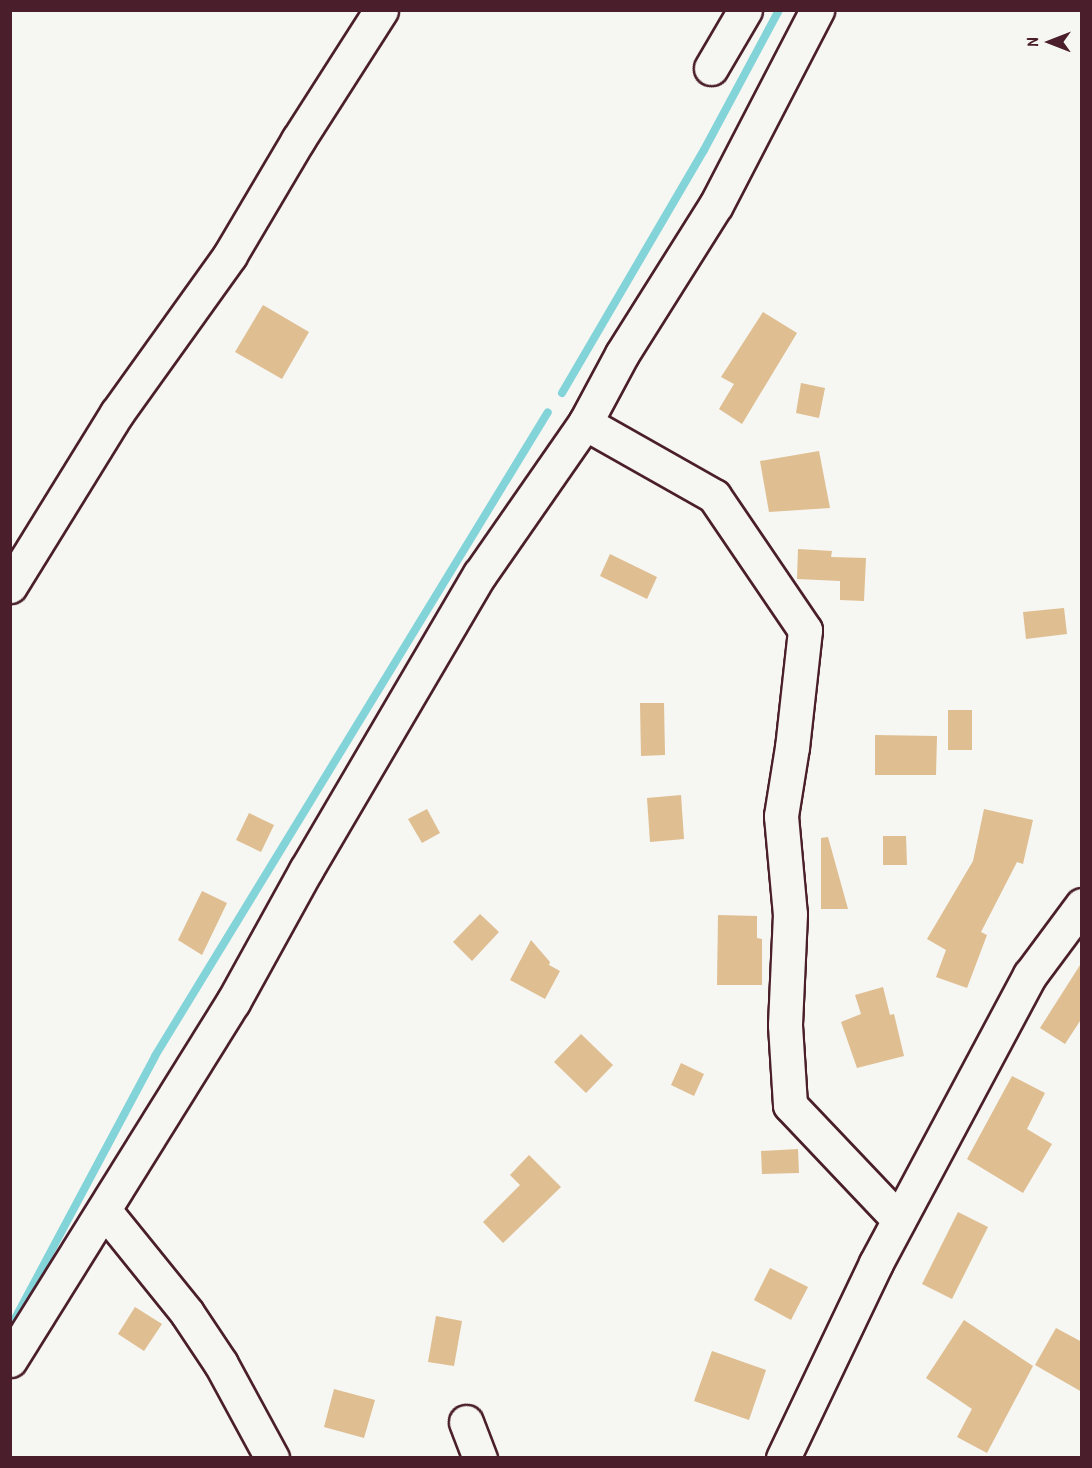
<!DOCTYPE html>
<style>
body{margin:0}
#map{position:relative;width:1092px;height:1468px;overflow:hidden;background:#f6f6f2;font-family:"Patrick Hand",sans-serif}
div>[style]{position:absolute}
.stream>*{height:8px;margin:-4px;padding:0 4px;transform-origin:4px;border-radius:4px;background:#82d4d9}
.building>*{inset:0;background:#dfbe91}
.roads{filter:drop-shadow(2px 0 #4a1f2b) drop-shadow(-2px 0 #4a1f2b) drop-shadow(0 2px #4a1f2b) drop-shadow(0 -2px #4a1f2b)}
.minor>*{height:33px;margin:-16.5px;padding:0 16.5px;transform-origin:16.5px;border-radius:16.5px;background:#f6f6f2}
span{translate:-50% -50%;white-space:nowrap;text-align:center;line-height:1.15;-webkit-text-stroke:6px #f6f6f2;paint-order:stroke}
.frame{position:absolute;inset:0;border:12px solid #4a1f2b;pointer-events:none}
.north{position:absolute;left:1020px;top:12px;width:60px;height:60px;-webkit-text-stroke:4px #f6f6f2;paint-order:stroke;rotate:270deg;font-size:16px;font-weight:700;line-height:24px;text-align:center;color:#4a1f2b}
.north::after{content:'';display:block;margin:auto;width:21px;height:27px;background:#4a1f2b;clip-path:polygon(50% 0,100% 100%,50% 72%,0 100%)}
</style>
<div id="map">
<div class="stream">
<div style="left:562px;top:393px;width:281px;rotate:-59.7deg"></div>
<div style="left:704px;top:150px;width:159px;rotate:-61.8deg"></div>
<div style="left:10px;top:1328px;width:308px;rotate:-61.9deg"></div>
<div style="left:155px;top:1056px;width:754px;rotate:-58.61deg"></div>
</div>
<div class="building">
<div style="clip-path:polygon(263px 305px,309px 332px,282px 379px,235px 352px)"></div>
<div style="clip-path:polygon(763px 312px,797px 333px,742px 424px,719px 409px,734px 384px,721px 377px)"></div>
<div style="clip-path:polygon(801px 383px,825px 388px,819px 418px,796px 413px)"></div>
<div style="clip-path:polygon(819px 451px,830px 508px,769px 512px,760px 461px)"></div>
<div style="clip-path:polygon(798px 549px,832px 551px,831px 557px,866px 558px,864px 601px,840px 600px,840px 581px,797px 579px)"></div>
<div style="clip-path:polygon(610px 554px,657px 577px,647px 599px,600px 576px)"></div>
<div style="clip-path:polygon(1064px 608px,1067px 634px,1026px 639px,1023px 612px)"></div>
<div style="clip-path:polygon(640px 703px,664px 703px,665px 755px,641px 756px)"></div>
<div style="clip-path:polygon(948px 710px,972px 710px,972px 750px,948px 750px)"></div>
<div style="clip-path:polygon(875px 735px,937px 736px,936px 775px,875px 775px)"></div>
<div style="clip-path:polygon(681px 795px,684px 839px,650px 842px,647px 798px)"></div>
<div style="clip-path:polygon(427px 809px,440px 833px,422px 843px,408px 819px)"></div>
<div style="clip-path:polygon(984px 809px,1033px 820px,1023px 864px,1017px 862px,981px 932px,987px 935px,967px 988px,936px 977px,946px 950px,927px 939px,973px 861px)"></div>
<div style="clip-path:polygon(249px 813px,274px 825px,261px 852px,236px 840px)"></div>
<div style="clip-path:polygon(883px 836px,906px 836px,907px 865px,883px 865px)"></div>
<div style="clip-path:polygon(828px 837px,848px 909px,821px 909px,821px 838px)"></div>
<div style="clip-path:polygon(202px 891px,227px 903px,202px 955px,178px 940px)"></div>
<div style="clip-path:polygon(480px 914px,499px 932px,472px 961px,453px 942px)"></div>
<div style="clip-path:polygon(718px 915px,757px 916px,757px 938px,762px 939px,762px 985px,717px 985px)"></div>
<div style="clip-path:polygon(531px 940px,550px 962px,549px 965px,560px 971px,545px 999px,510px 980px)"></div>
<div style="clip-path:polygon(1082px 962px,1082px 1018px,1065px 1044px,1040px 1028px)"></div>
<div style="clip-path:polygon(883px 987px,890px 1015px,894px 1014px,904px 1056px,857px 1068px,841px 1022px,861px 1014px,855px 995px)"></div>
<div style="clip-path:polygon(581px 1034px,613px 1065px,586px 1093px,554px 1062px)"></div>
<div style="clip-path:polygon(681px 1063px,704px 1074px,694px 1096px,671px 1085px)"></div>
<div style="clip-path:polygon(1012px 1076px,1045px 1093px,1027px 1129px,1052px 1144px,1023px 1193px,967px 1159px)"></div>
<div style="clip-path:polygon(798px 1149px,799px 1173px,762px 1174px,761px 1151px)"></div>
<div style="clip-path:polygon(529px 1155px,561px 1187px,503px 1243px,483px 1222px,520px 1185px,510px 1175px)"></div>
<div style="clip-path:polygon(958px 1212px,988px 1227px,952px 1299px,922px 1284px)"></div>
<div style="clip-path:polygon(770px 1268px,808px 1287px,791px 1320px,754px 1300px)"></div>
<div style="clip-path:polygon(135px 1307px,162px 1324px,144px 1351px,118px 1334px)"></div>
<div style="clip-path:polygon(436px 1316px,462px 1321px,454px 1366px,428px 1362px)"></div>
<div style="clip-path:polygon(964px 1320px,1033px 1366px,987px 1453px,957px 1437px,972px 1409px,926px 1378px)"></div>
<div style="clip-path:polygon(1056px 1328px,1082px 1342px,1082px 1392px,1035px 1365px)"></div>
<div style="clip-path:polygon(712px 1351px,766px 1370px,749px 1420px,694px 1401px)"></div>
<div style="clip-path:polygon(334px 1389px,375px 1400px,364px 1438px,324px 1427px)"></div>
</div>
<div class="roads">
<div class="minor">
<div style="left:711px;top:68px;width:67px;rotate:-59.6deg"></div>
<div style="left:585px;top:423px;width:148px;rotate:29.5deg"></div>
<div style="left:714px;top:496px;width:162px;rotate:55.8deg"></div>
<div style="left:805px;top:630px;width:118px;rotate:96.3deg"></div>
<div style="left:792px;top:747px;width:70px;rotate:99.1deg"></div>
<div style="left:781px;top:816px;width:98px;rotate:84.8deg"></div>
<div style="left:790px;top:914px;width:111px;rotate:92.6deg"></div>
<div style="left:785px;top:1025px;width:80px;rotate:86.4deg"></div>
<div style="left:790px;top:1105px;width:158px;rotate:46.5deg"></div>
<div style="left:10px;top:586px;width:203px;rotate:-58.3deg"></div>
<div style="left:117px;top:413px;width:194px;rotate:-54.4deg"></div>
<div style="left:230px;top:255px;width:134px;rotate:-59.4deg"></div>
<div style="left:298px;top:140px;width:154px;rotate:-57.4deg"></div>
<div style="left:104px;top:1210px;width:132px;rotate:51.1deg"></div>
<div style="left:187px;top:1313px;width:61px;rotate:56.3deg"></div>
<div style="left:221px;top:1364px;width:107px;rotate:61.5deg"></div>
<div style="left:10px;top:1360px;width:422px;rotate:-58.1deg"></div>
<div style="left:233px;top:1002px;width:151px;rotate:-61.1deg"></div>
<div style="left:306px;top:870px;width:343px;rotate:-59.6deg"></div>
<div style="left:480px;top:574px;width:184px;rotate:-55.2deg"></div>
<div style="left:585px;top:423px;width:78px;rotate:-61.8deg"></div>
<div style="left:622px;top:354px;width:176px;rotate:-57.8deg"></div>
<div style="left:716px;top:205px;width:220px;rotate:-62.6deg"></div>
<div style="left:466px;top:1422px;width:39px;rotate:69deg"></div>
<div style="left:783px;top:1458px;width:216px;rotate:-64.5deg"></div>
<div style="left:876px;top:1263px;width:327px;rotate:-61.9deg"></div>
<div style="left:1030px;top:975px;width:87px;rotate:-53.4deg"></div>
</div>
</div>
<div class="frame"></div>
<div class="north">N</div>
</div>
